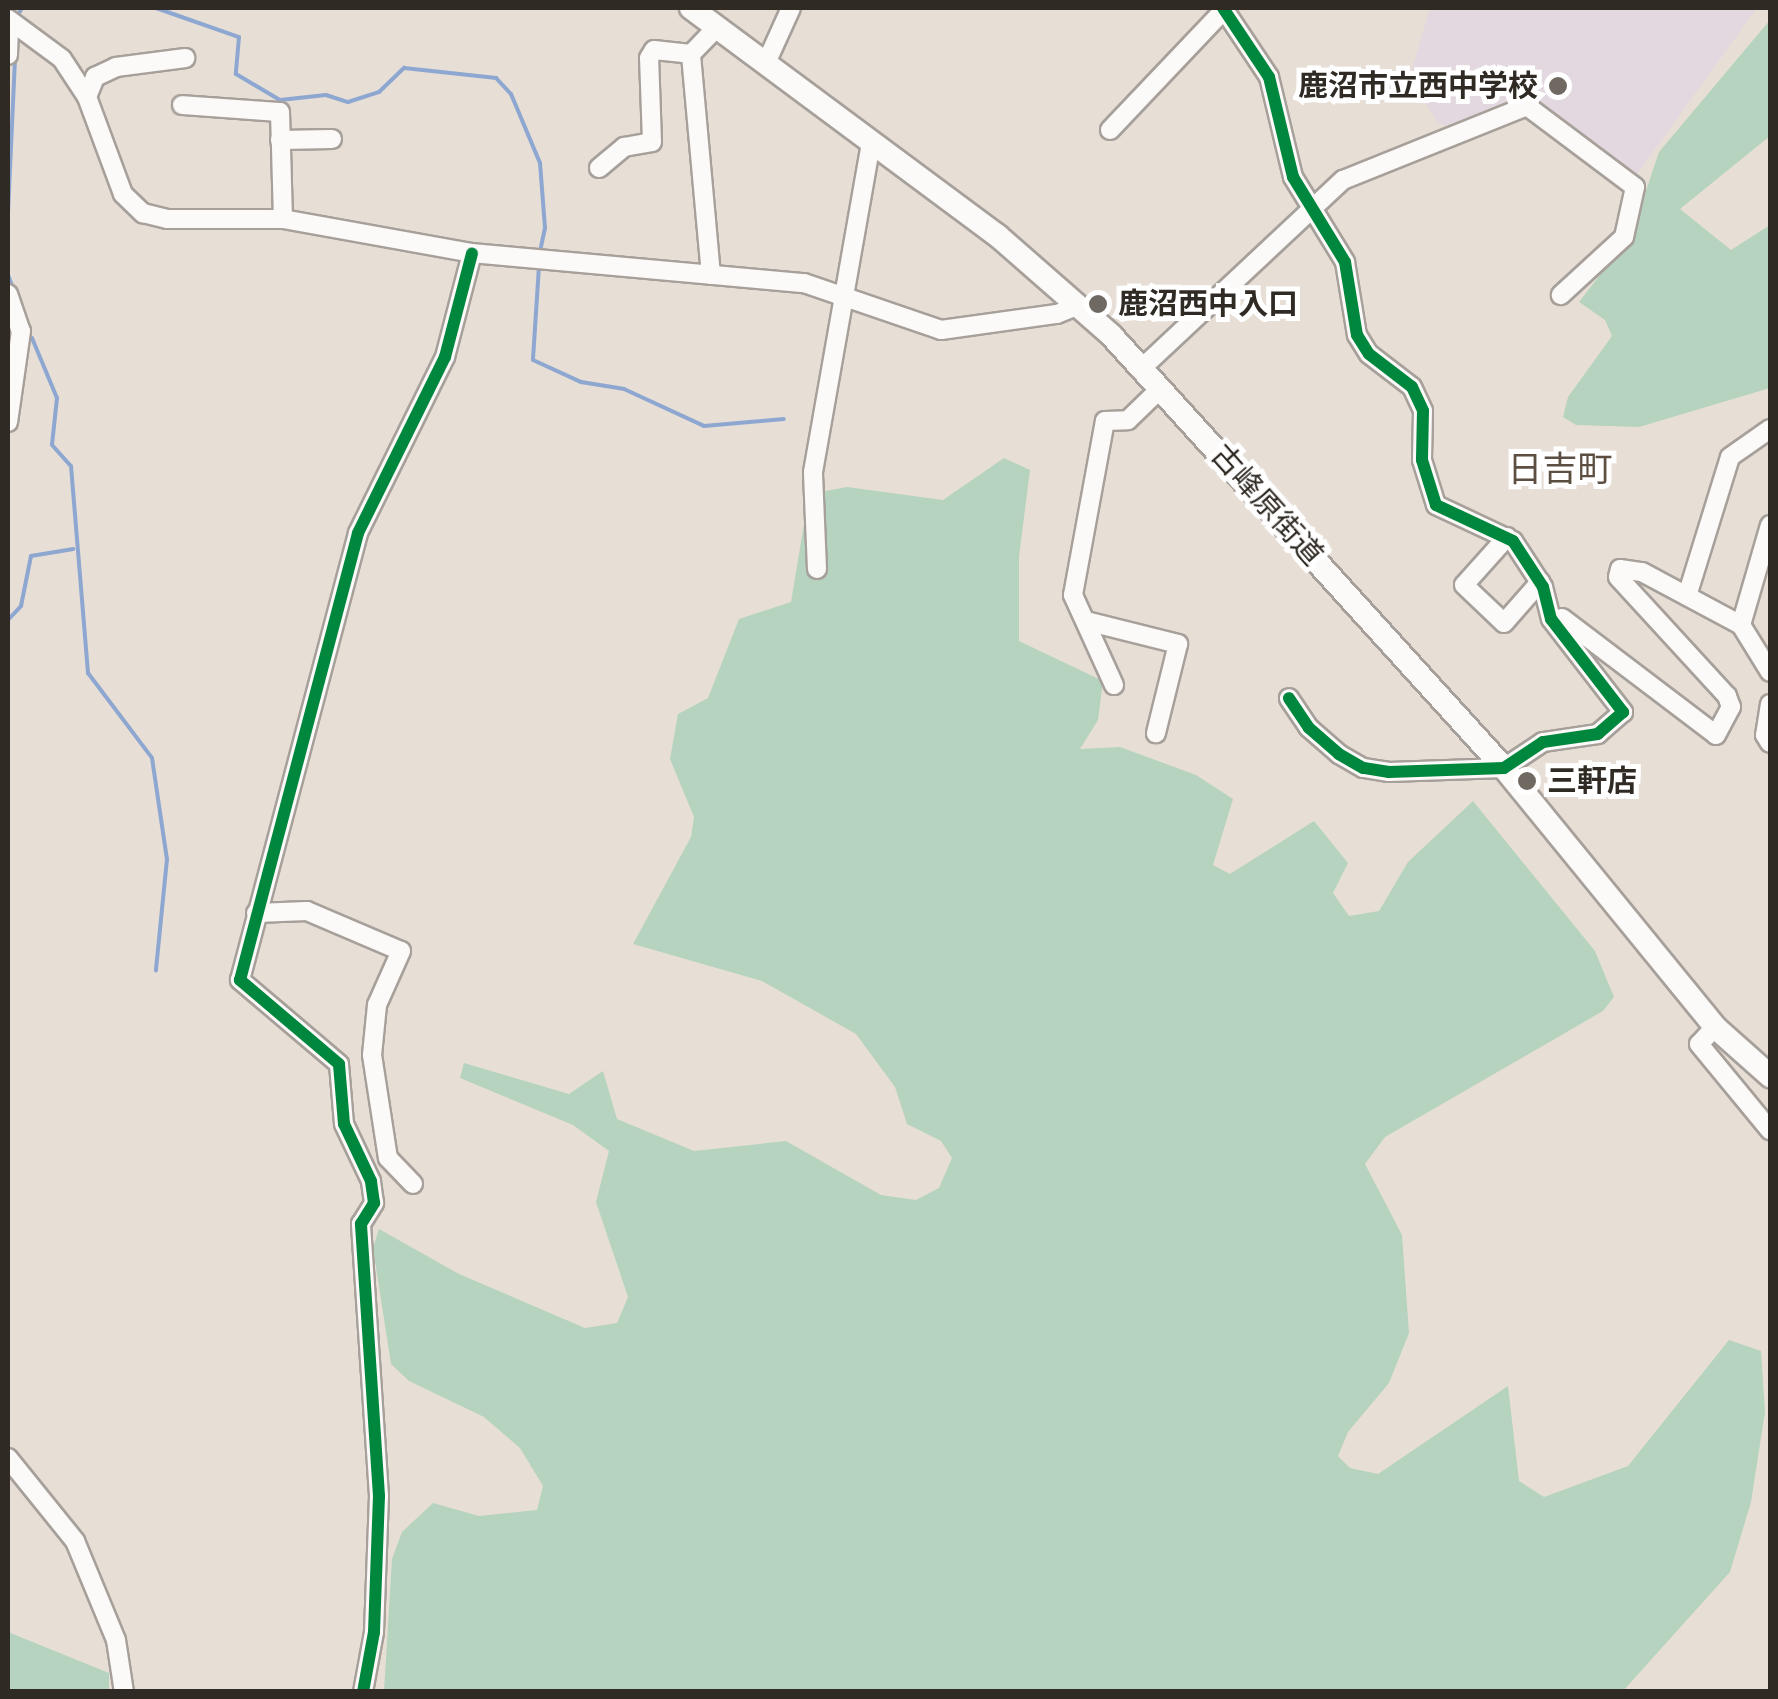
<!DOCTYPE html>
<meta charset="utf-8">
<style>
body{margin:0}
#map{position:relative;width:1778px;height:1699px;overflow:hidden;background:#e7dfd6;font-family:Helvetica,"Noto Sans JP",sans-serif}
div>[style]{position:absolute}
.education>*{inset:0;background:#e3d8df}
.green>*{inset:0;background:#b6d3bf}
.stream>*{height:4px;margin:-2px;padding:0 2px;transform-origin:2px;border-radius:2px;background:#8da7d1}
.roads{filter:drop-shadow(2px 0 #a7a09a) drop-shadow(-2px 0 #a7a09a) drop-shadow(0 2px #a7a09a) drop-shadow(0 -2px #a7a09a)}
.minor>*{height:18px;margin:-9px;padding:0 9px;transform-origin:9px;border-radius:9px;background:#fbfaf9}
.major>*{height:22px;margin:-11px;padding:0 11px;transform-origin:11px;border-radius:11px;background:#fbfaf9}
.cycleway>*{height:12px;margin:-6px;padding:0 6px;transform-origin:6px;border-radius:6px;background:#00873e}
.dots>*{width:28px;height:28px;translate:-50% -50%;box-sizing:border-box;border:5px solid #fff;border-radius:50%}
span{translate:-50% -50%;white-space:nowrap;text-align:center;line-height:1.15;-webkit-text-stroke:10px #fff;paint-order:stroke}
.poi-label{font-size:30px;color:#302a24;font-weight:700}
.right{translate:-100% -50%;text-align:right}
.left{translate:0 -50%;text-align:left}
.street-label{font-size:30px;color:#302a24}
.quarter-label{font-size:35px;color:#5c4f41}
.frame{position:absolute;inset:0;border:10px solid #302a24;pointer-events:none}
</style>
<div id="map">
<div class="education">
<div style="clip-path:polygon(1430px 8px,1757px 8px,1635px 177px,1524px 97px,1445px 126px,1437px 122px,1410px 76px)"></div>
</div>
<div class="green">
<div style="clip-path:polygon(1770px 20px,1770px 136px,1680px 209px,1731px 250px,1770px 225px,1770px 388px,1639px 427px,1576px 425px,1563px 417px,1568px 397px,1612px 336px,1605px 320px,1579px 302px,1631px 235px,1659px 152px)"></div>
<div style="clip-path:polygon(1004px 458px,1030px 470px,1019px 557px,1019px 641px,1103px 681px,1098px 720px,1080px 749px,1120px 747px,1196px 775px,1233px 799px,1213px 865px,1230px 874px,1314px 821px,1348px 863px,1333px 893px,1349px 916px,1379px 911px,1408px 862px,1473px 801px,1595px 951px,1614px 997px,1603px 1011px,1385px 1137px,1365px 1164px,1402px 1235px,1409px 1333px,1389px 1383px,1348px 1432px,1338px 1456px,1350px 1468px,1378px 1474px,1508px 1386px,1519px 1481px,1544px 1497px,1628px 1466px,1729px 1340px,1761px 1351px,1765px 1412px,1751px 1502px,1730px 1572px,1623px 1691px,384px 1691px,392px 1559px,402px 1532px,433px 1503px,479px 1516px,537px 1510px,543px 1486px,520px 1448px,484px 1417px,409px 1381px,391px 1364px,373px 1248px,379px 1229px,459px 1274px,585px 1328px,617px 1323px,628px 1297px,596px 1202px,609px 1151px,573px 1125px,460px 1078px,464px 1063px,569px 1094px,603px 1071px,617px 1119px,694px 1151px,786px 1141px,881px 1195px,916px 1200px,939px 1188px,952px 1158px,941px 1141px,907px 1124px,895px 1087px,856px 1034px,762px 981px,633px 944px,691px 837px,694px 817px,670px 759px,678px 714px,708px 698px,739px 619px,791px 602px,809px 494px,847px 487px,943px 500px)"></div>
<div style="clip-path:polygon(8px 1632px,109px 1673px,109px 1691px,8px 1691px)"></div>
</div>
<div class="stream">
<div style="left:156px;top:8px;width:88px;rotate:19.3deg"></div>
<div style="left:239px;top:37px;width:37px;rotate:95deg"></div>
<div style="left:236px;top:74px;width:51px;rotate:30.6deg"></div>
<div style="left:280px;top:100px;width:46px;rotate:-6.2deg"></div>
<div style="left:326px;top:95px;width:23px;rotate:18deg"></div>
<div style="left:348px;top:102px;width:33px;rotate:-18deg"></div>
<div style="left:379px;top:92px;width:35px;rotate:-44deg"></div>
<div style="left:404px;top:68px;width:93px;rotate:6.2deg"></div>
<div style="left:496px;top:78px;width:22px;rotate:47deg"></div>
<div style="left:511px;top:94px;width:75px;rotate:67.2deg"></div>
<div style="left:540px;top:163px;width:65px;rotate:85.6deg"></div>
<div style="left:545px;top:228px;width:24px;rotate:102deg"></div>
<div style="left:19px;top:13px;width:6px;rotate:-59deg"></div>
<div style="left:8px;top:213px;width:155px;rotate:-87.4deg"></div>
<div style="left:539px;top:266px;width:94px;rotate:93.7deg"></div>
<div style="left:533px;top:360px;width:53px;rotate:24.6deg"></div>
<div style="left:581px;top:382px;width:44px;rotate:9.2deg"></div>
<div style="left:624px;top:389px;width:88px;rotate:24.8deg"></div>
<div style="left:704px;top:426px;width:80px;rotate:-5deg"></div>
<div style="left:8px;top:275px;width:17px;rotate:69deg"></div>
<div style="left:32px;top:338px;width:65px;rotate:67.4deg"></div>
<div style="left:57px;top:398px;width:47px;rotate:96.1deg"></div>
<div style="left:52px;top:445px;width:28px;rotate:48deg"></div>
<div style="left:71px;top:466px;width:208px;rotate:85.3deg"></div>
<div style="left:88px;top:673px;width:106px;rotate:53deg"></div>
<div style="left:152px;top:758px;width:102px;rotate:81.6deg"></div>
<div style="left:167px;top:859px;width:112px;rotate:95.7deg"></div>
<div style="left:8px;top:620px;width:19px;rotate:-47deg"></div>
<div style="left:21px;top:606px;width:51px;rotate:-78.7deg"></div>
<div style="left:31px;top:556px;width:43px;rotate:-9.5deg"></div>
</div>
<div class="roads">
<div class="minor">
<div style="left:1223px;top:8px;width:83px;rotate:56.3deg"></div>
<div style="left:1269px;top:77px;width:103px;rotate:76.5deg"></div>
<div style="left:1293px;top:177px;width:100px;rotate:58.5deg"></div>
<div style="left:1345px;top:262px;width:74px;rotate:80.7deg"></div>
<div style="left:1357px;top:335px;width:22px;rotate:58deg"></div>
<div style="left:1369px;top:354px;width:54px;rotate:37.5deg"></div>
<div style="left:1412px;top:387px;width:26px;rotate:65deg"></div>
<div style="left:1423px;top:411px;width:49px;rotate:91.2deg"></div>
<div style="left:1422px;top:460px;width:47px;rotate:72.7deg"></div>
<div style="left:1436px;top:505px;width:85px;rotate:25.1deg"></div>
<div style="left:1513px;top:541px;width:55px;rotate:56.9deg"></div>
<div style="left:1543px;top:587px;width:33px;rotate:76deg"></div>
<div style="left:1551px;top:619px;width:118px;rotate:52.3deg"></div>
<div style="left:1623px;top:712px;width:33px;rotate:139deg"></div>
<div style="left:1598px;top:734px;width:56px;rotate:171.7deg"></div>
<div style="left:1543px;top:742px;width:47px;rotate:146.3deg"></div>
<div style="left:1504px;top:768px;width:115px;rotate:178deg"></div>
<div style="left:1389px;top:772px;width:26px;rotate:-171deg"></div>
<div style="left:1363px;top:768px;width:28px;rotate:-150deg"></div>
<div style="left:1339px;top:754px;width:40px;rotate:-139deg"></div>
<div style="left:1309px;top:728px;width:36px;rotate:-124deg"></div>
<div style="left:8px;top:19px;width:67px;rotate:36.5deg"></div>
<div style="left:62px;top:59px;width:45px;rotate:56.7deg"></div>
<div style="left:87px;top:97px;width:103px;rotate:69.6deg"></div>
<div style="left:123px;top:194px;width:28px;rotate:44deg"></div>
<div style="left:143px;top:213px;width:25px;rotate:14deg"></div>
<div style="left:167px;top:219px;width:116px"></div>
<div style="left:283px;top:219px;width:192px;rotate:10.2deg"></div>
<div style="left:472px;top:253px;width:333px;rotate:5.2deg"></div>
<div style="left:804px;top:283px;width:145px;rotate:18.9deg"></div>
<div style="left:941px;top:330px;width:117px;rotate:-7.9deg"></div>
<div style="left:1057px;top:314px;width:24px;rotate:-22deg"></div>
<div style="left:8px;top:55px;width:34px;rotate:-88deg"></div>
<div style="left:766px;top:63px;width:60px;rotate:-65.6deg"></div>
<div style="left:87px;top:97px;width:22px;rotate:-68deg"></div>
<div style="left:95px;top:77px;width:23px;rotate:-25deg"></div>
<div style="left:116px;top:67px;width:70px;rotate:-7.4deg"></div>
<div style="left:182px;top:105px;width:98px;rotate:4.1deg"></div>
<div style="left:280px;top:112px;width:107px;rotate:88.4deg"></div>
<div style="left:1110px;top:130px;width:166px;rotate:-46.5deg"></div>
<div style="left:280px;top:140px;width:52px;rotate:-1.1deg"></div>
<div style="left:599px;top:168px;width:33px;rotate:-40deg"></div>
<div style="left:624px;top:147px;width:28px;rotate:-10deg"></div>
<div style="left:652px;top:142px;width:84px;rotate:-92deg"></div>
<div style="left:649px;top:58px;width:9px;rotate:-58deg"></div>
<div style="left:654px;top:50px;width:37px;rotate:6deg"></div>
<div style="left:711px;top:275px;width:222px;rotate:-95.2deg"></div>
<div style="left:691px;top:54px;width:37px;rotate:-46deg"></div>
<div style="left:8px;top:294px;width:39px;rotate:71deg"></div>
<div style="left:21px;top:331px;width:92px;rotate:98.1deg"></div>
<div style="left:1143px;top:367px;width:274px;rotate:-43.1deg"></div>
<div style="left:1343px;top:180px;width:198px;rotate:-21.9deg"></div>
<div style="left:1527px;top:106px;width:135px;rotate:36.9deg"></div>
<div style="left:1635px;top:187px;width:51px;rotate:102.4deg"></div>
<div style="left:1624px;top:237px;width:86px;rotate:137.4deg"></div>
<div style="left:1507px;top:537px;width:64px;rotate:131.9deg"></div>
<div style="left:1464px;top:585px;width:55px;rotate:43.5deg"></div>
<div style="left:1504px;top:623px;width:55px;rotate:-48.7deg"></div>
<div style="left:817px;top:569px;width:97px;rotate:-92.4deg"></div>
<div style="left:813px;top:472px;width:334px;rotate:-80deg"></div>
<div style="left:1687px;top:596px;width:145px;rotate:-72.8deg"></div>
<div style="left:1730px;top:457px;width:49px;rotate:-35deg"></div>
<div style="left:1562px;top:618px;width:193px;rotate:37.2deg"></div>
<div style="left:1716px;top:735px;width:32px;rotate:-62deg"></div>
<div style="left:1731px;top:707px;width:12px;rotate:-110deg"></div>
<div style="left:1727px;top:696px;width:161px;rotate:-132.5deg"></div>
<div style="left:1618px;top:577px;width:8px;rotate:-76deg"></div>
<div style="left:1620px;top:569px;width:22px;rotate:8deg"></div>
<div style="left:1642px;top:572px;width:112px;rotate:28.2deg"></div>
<div style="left:1741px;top:625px;width:55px;rotate:58.3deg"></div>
<div style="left:1086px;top:621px;width:95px;rotate:14deg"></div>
<div style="left:1178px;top:644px;width:92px;rotate:103.9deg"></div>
<div style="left:1741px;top:625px;width:104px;rotate:-73.8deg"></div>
<div style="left:1114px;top:685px;width:99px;rotate:-114.5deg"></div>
<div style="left:1073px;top:595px;width:177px;rotate:-79.6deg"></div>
<div style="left:1105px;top:421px;width:23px;rotate:-2deg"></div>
<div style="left:1128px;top:420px;width:46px;rotate:-44.1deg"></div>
<div style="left:1770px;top:704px;width:31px;rotate:99deg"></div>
<div style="left:1765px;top:735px;width:9px;rotate:58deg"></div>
<div style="left:256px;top:913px;width:51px;rotate:-2.2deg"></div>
<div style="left:307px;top:911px;width:102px;rotate:23.1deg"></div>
<div style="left:401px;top:951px;width:59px;rotate:114deg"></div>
<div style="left:377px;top:1005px;width:50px;rotate:95.7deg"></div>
<div style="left:372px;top:1055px;width:104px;rotate:81.2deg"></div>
<div style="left:388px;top:1158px;width:36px;rotate:46deg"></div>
<div style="left:1715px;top:1027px;width:23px;rotate:133deg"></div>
<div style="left:1699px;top:1044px;width:112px;rotate:50.5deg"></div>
<div style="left:8px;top:1458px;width:107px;rotate:51.1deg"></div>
<div style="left:75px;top:1541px;width:107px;rotate:67.5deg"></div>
<div style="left:116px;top:1640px;width:53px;rotate:81.3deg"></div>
<div style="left:363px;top:1692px;width:61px;rotate:-79.6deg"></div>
<div style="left:374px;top:1632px;width:136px;rotate:-87.9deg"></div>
<div style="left:379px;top:1496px;width:273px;rotate:-93.8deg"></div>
<div style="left:361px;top:1224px;width:25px;rotate:-58deg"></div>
<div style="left:374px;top:1203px;width:22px;rotate:-98deg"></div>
<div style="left:371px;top:1181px;width:63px;rotate:-115.3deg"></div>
<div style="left:344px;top:1124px;width:60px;rotate:-94.8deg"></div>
<div style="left:339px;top:1064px;width:130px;rotate:-139.7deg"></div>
<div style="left:240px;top:980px;width:462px;rotate:-75.2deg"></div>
<div style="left:358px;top:533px;width:196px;rotate:-63.7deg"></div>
<div style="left:445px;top:357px;width:107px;rotate:-75.4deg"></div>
</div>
<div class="major">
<div style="left:691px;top:8px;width:382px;rotate:36.6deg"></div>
<div style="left:998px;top:236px;width:150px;rotate:41.2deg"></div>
<div style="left:1111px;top:335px;width:585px;rotate:47.77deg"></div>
<div style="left:1504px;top:768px;width:334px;rotate:50.8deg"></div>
<div style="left:1715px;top:1027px;width:74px;rotate:41.7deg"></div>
</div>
</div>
<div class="cycleway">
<div style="left:1223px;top:8px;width:83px;rotate:56.3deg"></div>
<div style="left:1269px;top:77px;width:103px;rotate:76.5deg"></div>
<div style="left:1293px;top:177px;width:100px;rotate:58.5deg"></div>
<div style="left:1345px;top:262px;width:74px;rotate:80.7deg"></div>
<div style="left:1357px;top:335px;width:22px;rotate:58deg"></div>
<div style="left:1369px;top:354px;width:54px;rotate:37.5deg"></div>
<div style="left:1412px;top:387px;width:26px;rotate:65deg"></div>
<div style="left:1423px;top:411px;width:49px;rotate:91.2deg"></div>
<div style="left:1422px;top:460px;width:47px;rotate:72.7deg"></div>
<div style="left:1436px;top:505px;width:85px;rotate:25.1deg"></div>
<div style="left:1513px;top:541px;width:55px;rotate:56.9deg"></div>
<div style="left:1543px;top:587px;width:33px;rotate:76deg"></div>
<div style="left:1551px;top:619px;width:118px;rotate:52.3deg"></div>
<div style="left:1623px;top:712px;width:33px;rotate:139deg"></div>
<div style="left:1598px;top:734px;width:56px;rotate:171.7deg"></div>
<div style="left:1543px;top:742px;width:47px;rotate:146.3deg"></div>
<div style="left:1504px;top:768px;width:115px;rotate:178deg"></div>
<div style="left:1389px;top:772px;width:26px;rotate:-171deg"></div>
<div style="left:1363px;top:768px;width:28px;rotate:-150deg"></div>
<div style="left:1339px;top:754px;width:40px;rotate:-139deg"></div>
<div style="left:1309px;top:728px;width:36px;rotate:-124deg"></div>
<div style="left:363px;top:1692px;width:61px;rotate:-79.6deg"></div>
<div style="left:374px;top:1632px;width:136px;rotate:-87.9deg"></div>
<div style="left:379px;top:1496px;width:273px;rotate:-93.8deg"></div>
<div style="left:361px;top:1224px;width:25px;rotate:-58deg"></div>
<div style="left:374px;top:1203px;width:22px;rotate:-98deg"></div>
<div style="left:371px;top:1181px;width:63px;rotate:-115.3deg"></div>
<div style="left:344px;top:1124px;width:60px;rotate:-94.8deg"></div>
<div style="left:339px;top:1064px;width:130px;rotate:-139.7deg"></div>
<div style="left:240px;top:980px;width:462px;rotate:-75.2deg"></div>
<div style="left:358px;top:533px;width:196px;rotate:-63.7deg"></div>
<div style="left:445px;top:357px;width:107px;rotate:-75.4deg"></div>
</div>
<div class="dots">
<div style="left:1558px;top:86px;background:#706962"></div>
<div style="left:1098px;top:304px;background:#706962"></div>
<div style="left:1527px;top:781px;background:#706962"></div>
</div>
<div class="poi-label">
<span class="right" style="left:1538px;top:86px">鹿沼市立西中学校</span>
<span class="left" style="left:1118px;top:304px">鹿沼西中入口</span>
<span class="left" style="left:1547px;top:781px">三軒店</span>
</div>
<div class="street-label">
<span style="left:1267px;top:505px;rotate:48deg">古峰原街道</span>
</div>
<div class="quarter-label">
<span style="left:1560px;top:469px">日吉町</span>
</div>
<div class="frame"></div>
</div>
